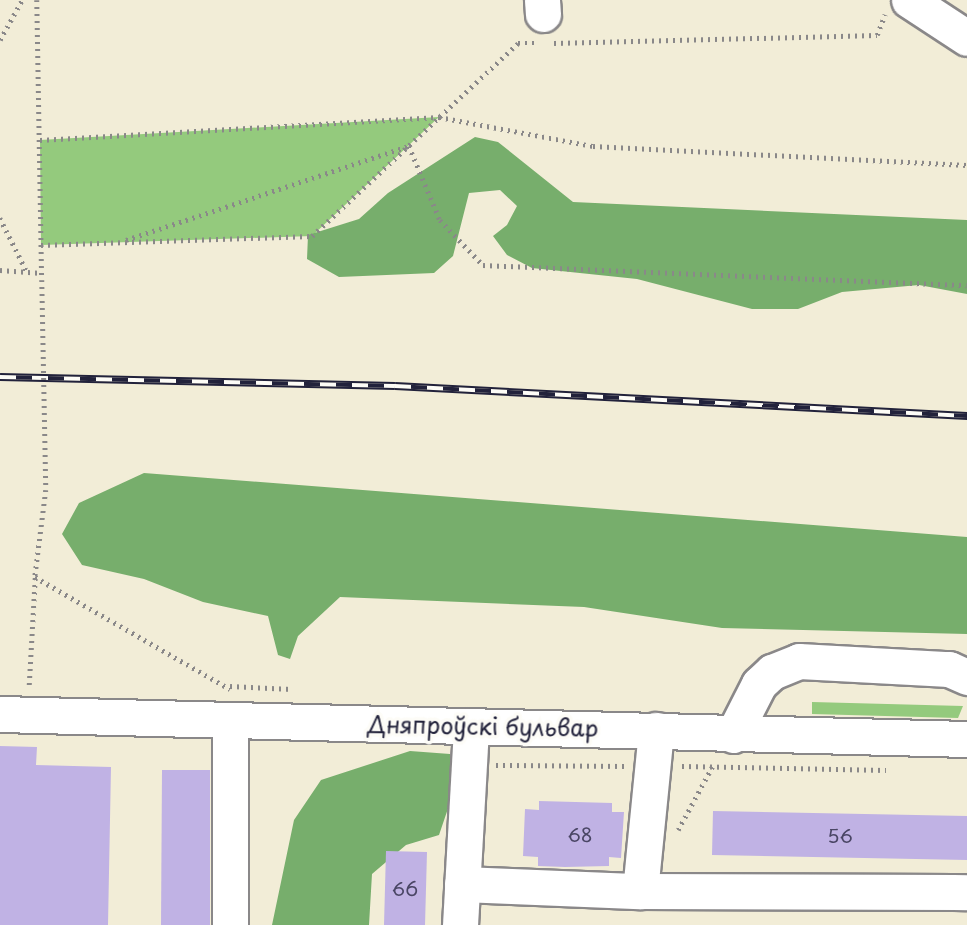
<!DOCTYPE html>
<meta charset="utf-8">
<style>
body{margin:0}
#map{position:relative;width:967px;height:925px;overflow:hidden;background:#f2edd7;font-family:"Playpen Sans",sans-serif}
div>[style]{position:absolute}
.green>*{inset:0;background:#94ca7d}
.forest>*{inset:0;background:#77ae6c}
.building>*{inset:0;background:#c0b2e4}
.path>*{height:4.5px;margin-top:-2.25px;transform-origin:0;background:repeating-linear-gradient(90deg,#8a8889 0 2px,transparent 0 7px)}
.roads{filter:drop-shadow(2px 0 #8a8889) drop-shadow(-2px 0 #8a8889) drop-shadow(0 2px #8a8889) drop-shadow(0 -2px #8a8889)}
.minor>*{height:35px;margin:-17.5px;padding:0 17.5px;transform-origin:17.5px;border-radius:17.5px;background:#fff}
.rail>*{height:8px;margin-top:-4px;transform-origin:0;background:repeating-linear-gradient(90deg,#fdfcf7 0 16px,#22223b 0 32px);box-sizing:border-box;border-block:2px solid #22223b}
.path-bridge>*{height:4.5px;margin-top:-2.25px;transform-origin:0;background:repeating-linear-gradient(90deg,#8a8889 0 2px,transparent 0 7px)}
span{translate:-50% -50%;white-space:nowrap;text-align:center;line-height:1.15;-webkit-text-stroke:7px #fdfcf7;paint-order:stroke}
.number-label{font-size:19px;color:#4a4665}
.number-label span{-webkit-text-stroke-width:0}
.street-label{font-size:23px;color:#22223b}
</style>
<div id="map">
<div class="green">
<div style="clip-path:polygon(439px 117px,312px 236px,41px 245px,40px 140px)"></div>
<div style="clip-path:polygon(812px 702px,963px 706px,958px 718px,812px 714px)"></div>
</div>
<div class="forest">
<div style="clip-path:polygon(475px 137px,498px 142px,573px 202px,967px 220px,967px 294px,919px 285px,842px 292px,798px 309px,752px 309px,637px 279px,532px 268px,507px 255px,493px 236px,507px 225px,517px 206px,500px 190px,469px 193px,453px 256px,434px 273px,339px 277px,307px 259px,308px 235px,359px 219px,388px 193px)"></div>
<div style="clip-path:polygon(144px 473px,967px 537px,967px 634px,722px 628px,584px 607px,340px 597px,298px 636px,290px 659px,278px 655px,268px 616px,203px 602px,144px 579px,82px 565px,62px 534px,79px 503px)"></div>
<div style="clip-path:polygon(410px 751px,450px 754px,457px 782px,439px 835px,406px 845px,372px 874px,369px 925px,272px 925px,294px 820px,321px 780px)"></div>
</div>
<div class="building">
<div style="clip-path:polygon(0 746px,37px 747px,36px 765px,111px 767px,108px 925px,0 925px)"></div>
<div style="clip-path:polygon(162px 770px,210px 770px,210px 925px,161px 925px)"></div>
<div style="clip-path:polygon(539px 801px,612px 803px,612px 812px,624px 812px,621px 858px,609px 857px,609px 866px,565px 867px,538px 866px,538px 857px,523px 856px,525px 809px,539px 810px)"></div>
<div style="clip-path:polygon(713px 811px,967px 816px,967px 860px,712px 855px)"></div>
<div style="clip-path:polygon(386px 851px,427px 852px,425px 925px,384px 925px)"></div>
</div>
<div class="path">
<div style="left:37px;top:0;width:280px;rotate:89deg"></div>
<div style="left:0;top:40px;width:46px;rotate:-61.2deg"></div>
<div style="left:554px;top:43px;width:323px;rotate:-1.4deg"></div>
<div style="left:877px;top:35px;width:22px;rotate:-69deg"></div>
<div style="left:40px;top:140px;width:400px;rotate:-3.3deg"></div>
<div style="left:439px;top:117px;width:157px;rotate:10.7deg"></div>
<div style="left:593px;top:146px;width:374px;rotate:2.9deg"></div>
<div style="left:0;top:218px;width:60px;rotate:63.4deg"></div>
<div style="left:126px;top:240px;width:298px;rotate:-18.4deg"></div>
<div style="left:409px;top:146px;width:80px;rotate:67.3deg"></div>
<div style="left:440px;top:220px;width:62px;rotate:46.3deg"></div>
<div style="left:483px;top:265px;width:484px;rotate:2.4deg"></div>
<div style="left:41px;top:245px;width:271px;rotate:-1.9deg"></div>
<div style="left:312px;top:236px;width:282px;rotate:-43.1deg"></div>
<div style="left:518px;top:43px;width:17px"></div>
<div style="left:0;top:270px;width:42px;rotate:4.1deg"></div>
<div style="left:46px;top:490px;width:88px;rotate:97.2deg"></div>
<div style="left:35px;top:577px;width:225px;rotate:29.9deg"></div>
<div style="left:29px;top:685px;width:108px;rotate:-86.8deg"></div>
<div style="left:230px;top:686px;width:62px;rotate:2.8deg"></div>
<div style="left:496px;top:765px;width:128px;rotate:0.4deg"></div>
<div style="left:682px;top:766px;width:204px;rotate:1.1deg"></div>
<div style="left:678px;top:830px;width:72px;rotate:-61.6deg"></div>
</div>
<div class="roads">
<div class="minor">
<div style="left:542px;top:0;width:14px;rotate:86deg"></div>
<div style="left:909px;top:0;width:69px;rotate:33.2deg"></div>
<div style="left:0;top:714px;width:967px;rotate:1.48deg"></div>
<div style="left:733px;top:735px;width:57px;rotate:-63deg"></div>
<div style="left:759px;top:684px;width:18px;rotate:-43deg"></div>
<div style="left:772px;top:672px;width:29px;rotate:-22deg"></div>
<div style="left:799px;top:661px;width:150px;rotate:3.1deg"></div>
<div style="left:949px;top:669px;width:20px;rotate:24deg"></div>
<div style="left:462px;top:884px;width:178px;rotate:2.3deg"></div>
<div style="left:640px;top:891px;width:327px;rotate:0.2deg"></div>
<div style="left:640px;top:891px;width:162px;rotate:-84.3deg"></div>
<div style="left:230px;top:925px;width:204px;rotate:-90deg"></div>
<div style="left:460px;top:925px;width:199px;rotate:-86.8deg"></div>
</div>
</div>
<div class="rail">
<div style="left:0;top:377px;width:395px;rotate:1.3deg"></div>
<div style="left:395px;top:386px;width:573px;rotate:3deg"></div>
</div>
<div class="path-bridge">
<div style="left:42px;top:280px;width:210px;rotate:88.9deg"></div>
</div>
<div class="number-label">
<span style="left:580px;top:835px">68</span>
<span style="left:840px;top:836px">56</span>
<span style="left:405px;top:889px">66</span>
</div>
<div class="street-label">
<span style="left:483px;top:726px;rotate:1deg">Дняпроўскі бульвар</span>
</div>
</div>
